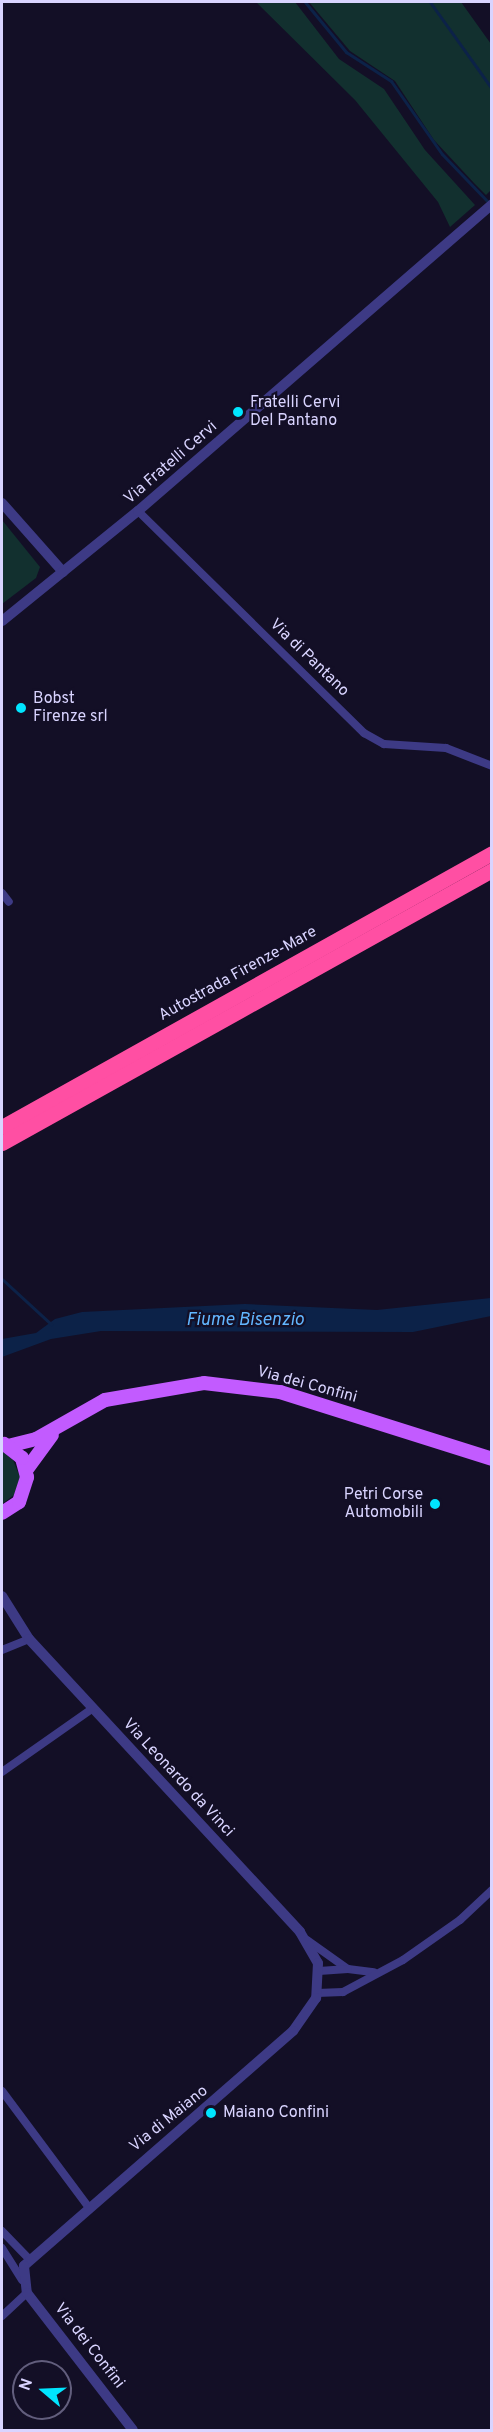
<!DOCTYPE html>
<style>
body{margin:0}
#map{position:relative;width:493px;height:2432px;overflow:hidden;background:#130f26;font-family:Overpass,sans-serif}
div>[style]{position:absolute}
.green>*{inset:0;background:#12302f}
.water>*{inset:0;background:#0c2248}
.stream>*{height:3px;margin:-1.5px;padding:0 1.5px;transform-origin:1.5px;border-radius:1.5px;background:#0c2248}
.minor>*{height:8px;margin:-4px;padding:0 4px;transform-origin:4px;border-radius:4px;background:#3d3a85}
.tertiary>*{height:10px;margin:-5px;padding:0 5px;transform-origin:5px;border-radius:5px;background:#3d3a85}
.primary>*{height:14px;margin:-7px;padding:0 7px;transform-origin:7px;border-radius:7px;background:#c25bff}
.motorway>*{height:15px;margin:-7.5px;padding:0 7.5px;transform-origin:7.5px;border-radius:7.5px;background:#ff4fa3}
.dots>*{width:16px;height:16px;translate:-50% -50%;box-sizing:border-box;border:3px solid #130f26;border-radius:50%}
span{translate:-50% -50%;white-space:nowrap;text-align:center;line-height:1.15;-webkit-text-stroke:4.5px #130f26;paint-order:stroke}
.poi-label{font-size:16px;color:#d9d4ff}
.left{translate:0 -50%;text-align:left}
.right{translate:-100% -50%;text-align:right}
.street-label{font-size:16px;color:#d9d4ff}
.water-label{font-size:18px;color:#62b6ff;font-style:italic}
.frame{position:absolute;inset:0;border:3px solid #d9d4ff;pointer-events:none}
.north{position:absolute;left:12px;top:2360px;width:60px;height:60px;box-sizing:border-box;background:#130f26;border:2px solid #625e7d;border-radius:50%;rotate:289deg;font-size:16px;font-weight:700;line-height:24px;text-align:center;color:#d9d4ff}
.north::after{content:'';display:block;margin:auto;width:21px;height:27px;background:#00e5ff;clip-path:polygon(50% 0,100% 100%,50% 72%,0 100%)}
</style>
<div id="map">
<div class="green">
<div style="clip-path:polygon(256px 2px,295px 2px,339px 59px,384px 89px,425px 150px,475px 205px,450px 227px,438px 202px,355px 100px)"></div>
<div style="clip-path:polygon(309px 2px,461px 2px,491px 44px,491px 190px,486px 195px,474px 183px,434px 140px,395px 81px,350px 51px)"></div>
<div style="clip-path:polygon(2px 520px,40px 567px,36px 578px,2px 604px)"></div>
<div style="clip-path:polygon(2px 1451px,13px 1460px,20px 1477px,14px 1495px,2px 1504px)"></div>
</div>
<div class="water">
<div style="clip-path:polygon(491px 1298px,491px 1316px,413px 1332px,101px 1331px,51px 1339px,2px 1357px,2px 1339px,36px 1333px,55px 1319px,82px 1312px,245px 1304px,377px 1310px)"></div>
</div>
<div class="stream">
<div style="left:305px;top:2px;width:65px;rotate:50.6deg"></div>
<div style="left:346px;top:52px;width:54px;rotate:32.8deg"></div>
<div style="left:391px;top:81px;width:89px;rotate:55.1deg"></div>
<div style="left:442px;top:154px;width:69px;rotate:46.2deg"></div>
<div style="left:430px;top:2px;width:107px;rotate:54.5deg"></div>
<div style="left:2px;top:1279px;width:67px;rotate:42.6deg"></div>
</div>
<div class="minor">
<div style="left:138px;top:511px;width:317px;rotate:44.5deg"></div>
<div style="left:364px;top:733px;width:23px;rotate:29deg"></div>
<div style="left:384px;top:744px;width:62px;rotate:3.7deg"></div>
<div style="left:446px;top:748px;width:49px;rotate:21.4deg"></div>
<div style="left:2px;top:893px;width:11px;rotate:52deg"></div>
<div style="left:2px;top:1650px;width:29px;rotate:-22deg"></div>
<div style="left:2px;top:1772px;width:111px;rotate:-35.1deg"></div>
<div style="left:307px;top:1940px;width:50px;rotate:35.3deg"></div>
<div style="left:348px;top:1969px;width:26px;rotate:7deg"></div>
<div style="left:319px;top:1971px;width:29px;rotate:-4deg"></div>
<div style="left:317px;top:1993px;width:26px;rotate:-2deg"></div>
<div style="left:343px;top:1992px;width:68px;rotate:-28.1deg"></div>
<div style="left:403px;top:1960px;width:70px;rotate:-35.1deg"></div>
<div style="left:460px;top:1920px;width:44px;rotate:-43.2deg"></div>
<div style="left:2px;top:2091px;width:142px;rotate:53.3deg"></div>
<div style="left:2px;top:2231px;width:39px;rotate:46deg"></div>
<div style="left:2px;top:2248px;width:38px;rotate:58deg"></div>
<div style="left:2px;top:2316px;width:34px;rotate:-43deg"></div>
</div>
<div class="tertiary">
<div style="left:2px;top:503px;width:92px;rotate:48.5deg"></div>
<div style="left:2px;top:621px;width:175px;rotate:-39deg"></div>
<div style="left:138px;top:511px;width:469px;rotate:-40.9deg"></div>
<div style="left:2px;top:1596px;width:51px;rotate:57.9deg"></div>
<div style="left:29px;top:1639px;width:399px;rotate:47.2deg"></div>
<div style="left:300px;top:1932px;width:36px;rotate:60deg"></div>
<div style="left:318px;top:1963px;width:35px;rotate:93deg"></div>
<div style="left:316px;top:1998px;width:40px;rotate:124.9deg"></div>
<div style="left:293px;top:2031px;width:357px;rotate:138.9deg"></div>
<div style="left:24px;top:2266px;width:27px;rotate:84deg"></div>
<div style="left:27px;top:2293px;width:173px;rotate:52.3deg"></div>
</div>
<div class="primary">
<div style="left:8px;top:1446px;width:29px;rotate:-14deg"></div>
<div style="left:36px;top:1439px;width:79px;rotate:-29.5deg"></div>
<div style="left:105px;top:1400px;width:100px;rotate:-9.7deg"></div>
<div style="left:204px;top:1383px;width:77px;rotate:6.8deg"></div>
<div style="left:280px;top:1392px;width:222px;rotate:17.5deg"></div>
<div style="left:27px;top:1469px;width:42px;rotate:-53.7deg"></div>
<div style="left:2px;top:1513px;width:20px;rotate:-33deg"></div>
<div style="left:19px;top:1502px;width:26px;rotate:-72deg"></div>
<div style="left:27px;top:1477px;width:20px;rotate:-105deg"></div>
<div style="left:22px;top:1458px;width:23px;rotate:-142deg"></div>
</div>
<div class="motorway">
<div style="left:2px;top:1127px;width:561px;rotate:-29.21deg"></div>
<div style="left:2px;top:1143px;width:561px;rotate:-29.12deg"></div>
</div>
<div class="dots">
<div style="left:238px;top:412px;background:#00e5ff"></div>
<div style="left:21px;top:708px;background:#00e5ff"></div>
<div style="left:435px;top:1504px;background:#00e5ff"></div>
<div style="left:211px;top:2113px;background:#00e5ff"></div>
</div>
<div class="poi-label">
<span class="left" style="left:250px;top:412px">Fratelli Cervi<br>Del Pantano</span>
<span class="left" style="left:33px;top:708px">Bobst<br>Firenze srl</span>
<span class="right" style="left:423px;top:1504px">Petri Corse<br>Automobili</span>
<span class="left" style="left:223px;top:2113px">Maiano Confini</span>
</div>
<div class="street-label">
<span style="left:171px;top:463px;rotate:-41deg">Via Fratelli Cervi</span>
<span style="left:309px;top:658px;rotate:44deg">Via di Pantano</span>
<span style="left:238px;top:974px;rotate:-29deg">Autostrada Firenze-Mare</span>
<span style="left:307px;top:1385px;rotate:15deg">Via dei Confini</span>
<span style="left:178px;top:1778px;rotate:47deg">Via Leonardo da Vinci</span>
<span style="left:169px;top:2119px;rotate:-39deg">Via di Maiano</span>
<span style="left:89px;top:2346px;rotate:52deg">Via dei Confini</span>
</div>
<div class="water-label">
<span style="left:245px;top:1321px">Fiume Bisenzio</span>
</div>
<div class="frame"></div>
<div class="north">N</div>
</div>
